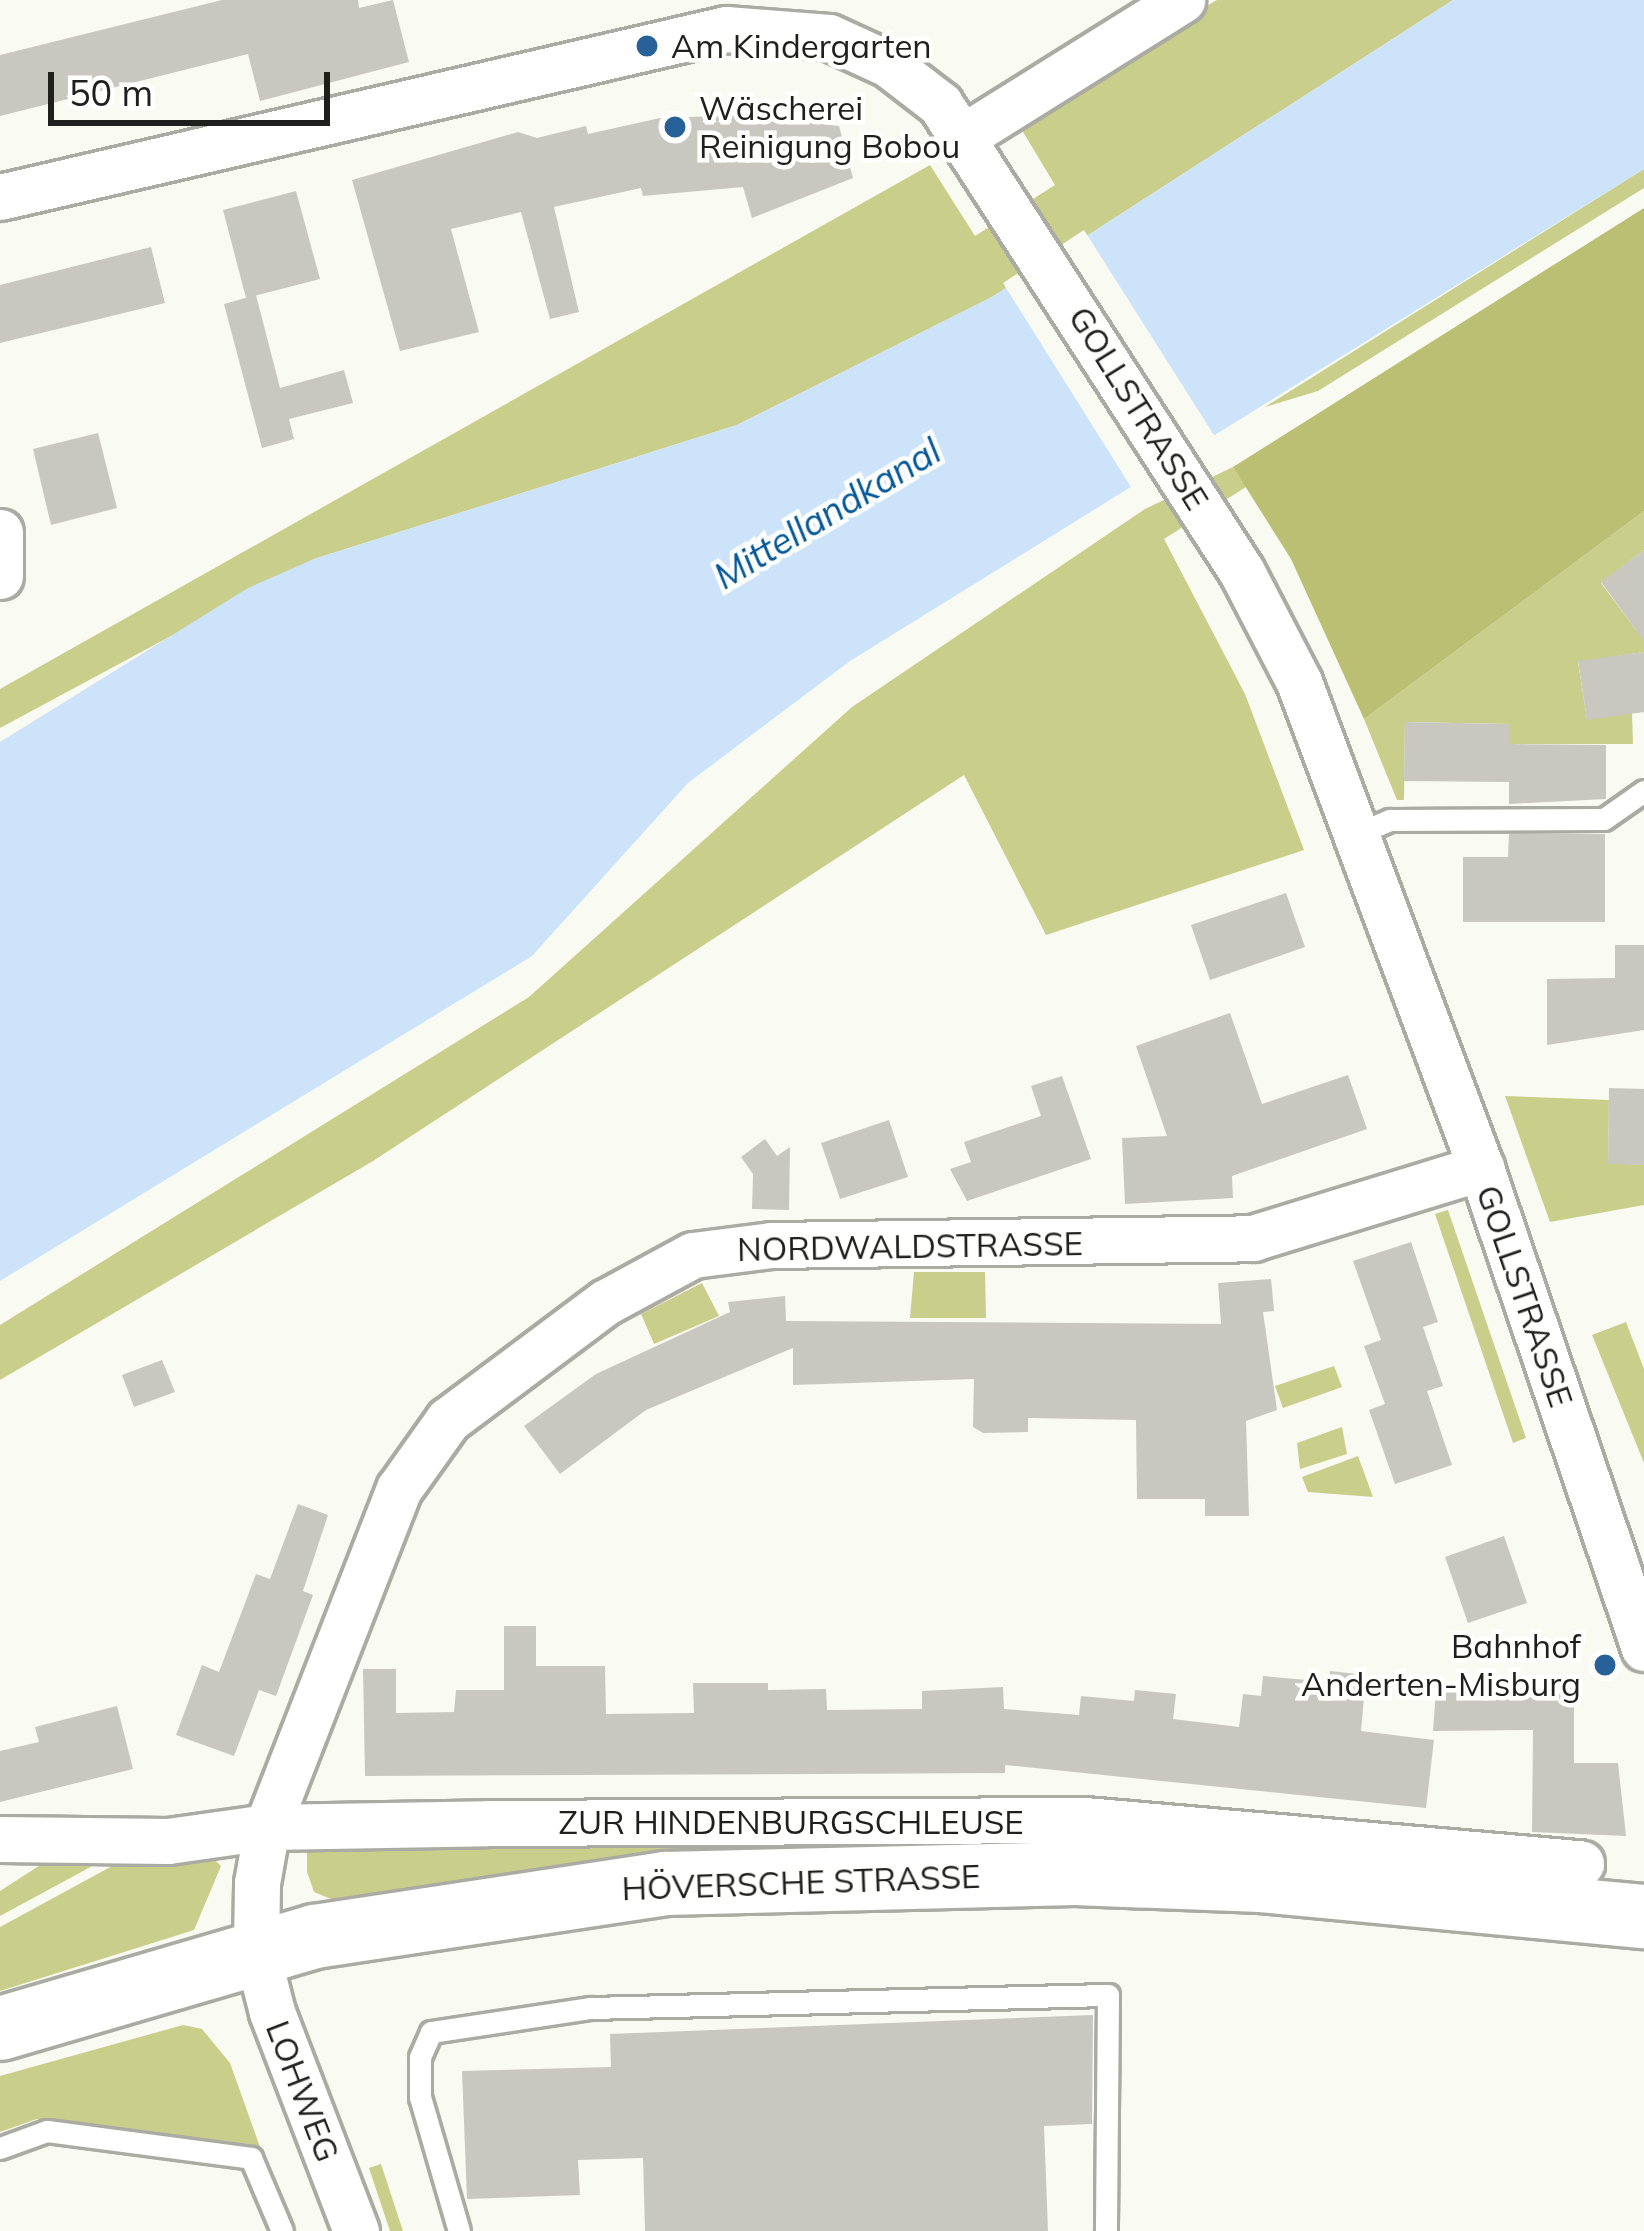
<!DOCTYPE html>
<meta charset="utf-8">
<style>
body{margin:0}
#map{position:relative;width:1644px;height:2231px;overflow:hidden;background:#f9faf2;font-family:Mulish,sans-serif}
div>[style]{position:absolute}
.green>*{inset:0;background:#cace8b}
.forest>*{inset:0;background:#babf74}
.water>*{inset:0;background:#cde3f9}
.pier>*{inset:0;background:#f9faf2}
.building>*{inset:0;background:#c8c8c1}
.roads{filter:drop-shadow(3px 0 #aaaba3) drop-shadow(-3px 0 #aaaba3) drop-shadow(0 3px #aaaba3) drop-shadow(0 -3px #aaaba3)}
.service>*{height:21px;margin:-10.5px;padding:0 10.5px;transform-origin:10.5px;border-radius:10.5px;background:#fff}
.minor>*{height:45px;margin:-22.5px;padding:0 22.5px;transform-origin:22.5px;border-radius:22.5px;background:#fff}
.secondary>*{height:63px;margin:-31.5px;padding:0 31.5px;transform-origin:31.5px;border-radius:31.5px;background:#fff}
.dots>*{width:33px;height:33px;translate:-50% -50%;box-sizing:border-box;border:6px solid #fffffe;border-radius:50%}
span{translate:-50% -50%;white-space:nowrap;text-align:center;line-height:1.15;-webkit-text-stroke:9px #fffffe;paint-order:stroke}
.poi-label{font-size:33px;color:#1f201d}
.left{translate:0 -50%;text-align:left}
.right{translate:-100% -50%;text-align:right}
.street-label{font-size:33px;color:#1f201d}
.water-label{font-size:36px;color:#035798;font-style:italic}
.scale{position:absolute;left:48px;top:72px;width:282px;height:54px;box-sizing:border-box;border:6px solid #1f201d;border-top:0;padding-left:15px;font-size:36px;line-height:42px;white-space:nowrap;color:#1f201d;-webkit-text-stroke:9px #fffffe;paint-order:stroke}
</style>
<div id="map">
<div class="green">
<div style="clip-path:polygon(1217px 0,1453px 0,992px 297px,737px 425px,314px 559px,0 728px,0 689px,930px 165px,975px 236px,1055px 185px,1014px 117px)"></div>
<div style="clip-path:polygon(1644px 169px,1644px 188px,1318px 391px,1265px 407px)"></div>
<div style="clip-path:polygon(1233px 467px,1246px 487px,1164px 539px,1245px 694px,1304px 850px,1046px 935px,964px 775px,373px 1161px,0 1380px,0 1325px,529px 997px,852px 707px,1145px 509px)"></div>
<div style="clip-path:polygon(1644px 511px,1644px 550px,1601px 583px,1636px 630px,1644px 625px,1644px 652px,1578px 662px,1587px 719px,1632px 713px,1633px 744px,1510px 744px,1510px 724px,1405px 722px,1404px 800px,1397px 800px,1364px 719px)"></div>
<div style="clip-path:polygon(1505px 1096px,1609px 1100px,1608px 1163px,1644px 1165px,1644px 1205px,1550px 1222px)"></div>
<div style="clip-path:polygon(1448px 1210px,1526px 1438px,1513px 1443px,1435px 1214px)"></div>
<div style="clip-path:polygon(914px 1272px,985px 1272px,986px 1318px,910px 1318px)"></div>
<div style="clip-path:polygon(702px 1283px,719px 1316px,654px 1344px,641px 1314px)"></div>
<div style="clip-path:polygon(1626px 1322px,1644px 1369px,1644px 1463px,1592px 1335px)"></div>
<div style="clip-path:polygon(1334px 1366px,1342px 1387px,1283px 1408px,1275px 1386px)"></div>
<div style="clip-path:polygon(1342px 1427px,1347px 1454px,1300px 1469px,1297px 1443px)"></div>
<div style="clip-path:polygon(1358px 1456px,1373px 1497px,1308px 1492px,1302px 1477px)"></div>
<div style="clip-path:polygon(1117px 1836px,1036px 1851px,671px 1851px,336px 1901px,314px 1892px,307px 1872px,307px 1852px)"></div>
<div style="clip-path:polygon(210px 1855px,221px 1866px,194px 1930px,0 1991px,0 1927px,114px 1865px)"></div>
<div style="clip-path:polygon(45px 1862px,96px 1864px,0 1916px,0 1891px)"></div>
<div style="clip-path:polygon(183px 2025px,202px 2029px,230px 2063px,260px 2147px,37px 2119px,0 2132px,0 2076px)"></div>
<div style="clip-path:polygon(381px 2164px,403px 2231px,390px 2231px,369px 2168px)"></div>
</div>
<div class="forest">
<div style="clip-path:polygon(1644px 208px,1644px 511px,1364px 719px,1291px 559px,1233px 467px)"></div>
</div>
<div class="water">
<div style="clip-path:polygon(1453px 0,1644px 0,1644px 169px,850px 661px,688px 783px,532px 956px,0 1281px,0 742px,248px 588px,314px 559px,737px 425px,992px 297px)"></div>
</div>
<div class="pier">
<div style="clip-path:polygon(1084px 230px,1219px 443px,1136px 495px,1003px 283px)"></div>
</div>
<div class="building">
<div style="clip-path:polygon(222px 0,358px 0,359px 8px,393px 0,409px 62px,260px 101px,248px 54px,0 116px,0 55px)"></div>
<div style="clip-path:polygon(745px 115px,839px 126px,853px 178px,752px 218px,743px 187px,643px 196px,641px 188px,554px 207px,579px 312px,550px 319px,521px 212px,451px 229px,479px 332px,400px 351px,352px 180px,518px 132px,537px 138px,586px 126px,588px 134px,660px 118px)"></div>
<div style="clip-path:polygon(296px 191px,320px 279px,246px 298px,223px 210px)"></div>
<div style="clip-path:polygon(151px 247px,165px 303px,0 343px,0 285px)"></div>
<div style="clip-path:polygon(256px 295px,280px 388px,344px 370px,353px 403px,289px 419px,294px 439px,262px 448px,224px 304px)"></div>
<div style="clip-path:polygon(98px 433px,117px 508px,51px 525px,33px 449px)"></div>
<div style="clip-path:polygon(1644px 550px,1644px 641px,1601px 582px)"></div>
<div style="clip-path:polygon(1644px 652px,1644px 712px,1587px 720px,1578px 661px)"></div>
<div style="clip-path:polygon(1405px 722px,1510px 724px,1510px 744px,1606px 745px,1606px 799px,1509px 804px,1509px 782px,1404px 781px)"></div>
<div style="clip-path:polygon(1509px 834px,1605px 834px,1605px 922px,1463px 922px,1463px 857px,1508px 857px)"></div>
<div style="clip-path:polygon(1286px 893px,1305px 947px,1210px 980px,1191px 925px)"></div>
<div style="clip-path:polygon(1615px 945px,1644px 945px,1644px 1030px,1547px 1045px,1547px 979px,1615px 978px)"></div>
<div style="clip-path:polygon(1230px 1013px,1262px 1104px,1348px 1075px,1367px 1129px,1232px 1176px,1233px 1198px,1125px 1204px,1122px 1138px,1167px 1136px,1136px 1046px)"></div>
<div style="clip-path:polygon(1062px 1076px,1091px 1159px,967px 1201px,950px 1169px,971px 1162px,964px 1142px,1041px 1116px,1031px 1086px)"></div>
<div style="clip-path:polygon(1609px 1088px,1644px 1089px,1644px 1165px,1608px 1164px)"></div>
<div style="clip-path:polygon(889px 1120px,908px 1177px,840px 1199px,821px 1143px)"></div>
<div style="clip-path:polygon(765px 1139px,777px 1156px,790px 1147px,789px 1210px,752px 1209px,753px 1174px,741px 1157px)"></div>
<div style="clip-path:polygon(1411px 1242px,1438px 1322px,1423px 1327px,1443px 1386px,1427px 1391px,1452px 1465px,1395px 1484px,1369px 1410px,1385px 1404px,1364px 1346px,1381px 1340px,1353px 1261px)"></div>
<div style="clip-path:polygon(1271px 1279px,1274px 1311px,1263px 1312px,1277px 1410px,1246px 1421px,1249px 1516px,1205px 1516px,1205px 1499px,1137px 1499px,1136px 1420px,1028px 1418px,1028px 1432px,983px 1433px,973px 1427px,974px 1379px,793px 1385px,793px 1348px,646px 1410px,560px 1474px,524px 1426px,596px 1374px,730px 1312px,728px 1302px,785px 1296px,786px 1321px,1221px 1324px,1218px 1283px)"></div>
<div style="clip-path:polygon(162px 1360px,175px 1392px,134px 1407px,122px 1375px)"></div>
<div style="clip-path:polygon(298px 1504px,328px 1515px,303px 1591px,313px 1595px,276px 1696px,259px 1690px,234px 1756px,176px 1735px,202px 1665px,219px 1672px,256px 1574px,270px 1579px)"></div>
<div style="clip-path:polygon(1504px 1536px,1527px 1603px,1468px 1623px,1445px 1557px)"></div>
<div style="clip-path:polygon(504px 1626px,536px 1626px,536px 1666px,605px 1666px,606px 1714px,694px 1713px,693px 1683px,768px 1683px,768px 1690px,826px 1689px,827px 1710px,922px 1709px,922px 1691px,1003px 1687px,1004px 1709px,1079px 1715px,1081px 1696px,1134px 1701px,1135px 1690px,1176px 1694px,1173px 1719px,1239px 1727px,1243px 1694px,1261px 1696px,1263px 1676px,1329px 1682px,1330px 1671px,1366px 1675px,1361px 1731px,1434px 1740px,1426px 1808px,1005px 1765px,1005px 1773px,365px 1776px,363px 1669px,396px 1669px,396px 1713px,454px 1712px,456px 1690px,504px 1690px)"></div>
<div style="clip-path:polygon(1574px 1688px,1574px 1763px,1618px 1763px,1626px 1836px,1532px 1832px,1533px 1730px,1433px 1731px,1436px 1689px)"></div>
<div style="clip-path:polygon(117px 1706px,133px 1769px,0 1802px,0 1751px,39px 1742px,35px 1727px)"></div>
<div style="clip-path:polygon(1093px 2015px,1092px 2124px,1044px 2126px,1048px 2231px,645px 2231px,643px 2158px,578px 2160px,580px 2195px,467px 2199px,462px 2071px,611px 2067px,610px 2034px)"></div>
</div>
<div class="roads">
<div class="service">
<div style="left:1359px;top:833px;width:34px;rotate:-23deg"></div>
<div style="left:1390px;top:820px;width:214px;rotate:-0.3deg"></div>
<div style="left:1604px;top:819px;width:49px;rotate:-35deg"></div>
<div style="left:0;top:2148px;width:50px;rotate:-19.9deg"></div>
<div style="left:47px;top:2131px;width:206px;rotate:7.5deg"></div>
<div style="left:251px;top:2158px;width:79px;rotate:67deg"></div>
<div style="left:459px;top:2231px;width:140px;rotate:-106.2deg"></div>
<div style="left:420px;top:2097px;width:40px;rotate:-90deg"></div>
<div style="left:420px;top:2057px;width:27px;rotate:-66deg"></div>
<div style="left:431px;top:2032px;width:161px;rotate:-8.6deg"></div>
<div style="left:590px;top:2008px;width:518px;rotate:-1.44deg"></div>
<div style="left:1108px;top:1995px;width:236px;rotate:90.5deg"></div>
</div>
<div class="minor">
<div style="left:966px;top:135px;width:255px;rotate:-32deg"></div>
<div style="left:0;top:197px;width:745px;rotate:-13.03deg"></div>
<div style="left:726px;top:29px;width:103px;rotate:4.4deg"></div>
<div style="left:829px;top:37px;width:65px;rotate:24.6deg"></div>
<div style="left:888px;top:64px;width:66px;rotate:37.6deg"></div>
<div style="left:940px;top:104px;width:557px;rotate:57.17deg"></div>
<div style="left:1242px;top:572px;width:124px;rotate:62.6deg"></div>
<div style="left:1299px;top:682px;width:519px;rotate:69.47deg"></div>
<div style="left:1481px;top:1168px;width:507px;rotate:71.24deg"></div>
<div style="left:0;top:532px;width:44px;rotate:90deg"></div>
<div style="left:0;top:1839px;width:168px;rotate:0.7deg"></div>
<div style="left:168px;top:1841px;width:100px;rotate:-8deg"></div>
<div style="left:267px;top:1827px;width:222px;rotate:-1deg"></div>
<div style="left:489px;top:1823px;width:596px;rotate:-0.29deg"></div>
<div style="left:1085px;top:1820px;width:498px;rotate:5deg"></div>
<div style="left:356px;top:2231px;width:235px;rotate:-111deg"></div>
<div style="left:272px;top:2012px;width:65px;rotate:-104.3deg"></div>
<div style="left:256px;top:1949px;width:66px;rotate:-89.1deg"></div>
<div style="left:257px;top:1883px;width:57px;rotate:-79.9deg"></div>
<div style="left:267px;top:1827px;width:363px;rotate:-68.7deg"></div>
<div style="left:399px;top:1489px;width:85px;rotate:-54.6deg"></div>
<div style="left:448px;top:1420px;width:197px;rotate:-36.8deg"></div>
<div style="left:606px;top:1302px;width:99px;rotate:-28.4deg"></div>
<div style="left:693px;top:1255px;width:79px;rotate:-7.3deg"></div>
<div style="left:771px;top:1245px;width:482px;rotate:-0.8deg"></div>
<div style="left:1253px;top:1238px;width:239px;rotate:-17.1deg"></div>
</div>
<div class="secondary">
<div style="left:0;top:2028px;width:328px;rotate:-16.3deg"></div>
<div style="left:315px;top:1936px;width:353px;rotate:-8.6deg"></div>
<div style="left:664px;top:1883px;width:411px;rotate:-1.4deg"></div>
<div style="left:1075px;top:1873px;width:186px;rotate:2.2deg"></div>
<div style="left:1261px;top:1880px;width:385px;rotate:5.4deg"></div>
</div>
</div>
<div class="dots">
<div style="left:647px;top:46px;background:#276198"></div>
<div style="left:675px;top:127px;background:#276198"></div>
<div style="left:1605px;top:1665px;background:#276198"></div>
</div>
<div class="poi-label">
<span class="left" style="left:671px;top:46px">Am Kindergarten</span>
<span class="left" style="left:699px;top:127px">Wäscherei<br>Reinigung Bobou</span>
<span class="right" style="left:1581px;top:1665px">Bahnhof<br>Anderten-Misburg</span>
</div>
<div class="street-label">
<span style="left:1139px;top:408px;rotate:58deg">GOLLSTRASSE</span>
<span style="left:910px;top:1246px;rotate:-1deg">NORDWALDSTRASSE</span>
<span style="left:1525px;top:1296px;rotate:71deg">GOLLSTRASSE</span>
<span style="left:791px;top:1822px">ZUR HINDENBURGSCHLEUSE</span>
<span style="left:801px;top:1882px;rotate:-2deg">HÖVERSCHE STRASSE</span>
<span style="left:303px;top:2091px;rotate:69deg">LOHWEG</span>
</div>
<div class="water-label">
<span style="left:827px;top:513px;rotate:-31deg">Mittellandkanal</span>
</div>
<div class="scale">50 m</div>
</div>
